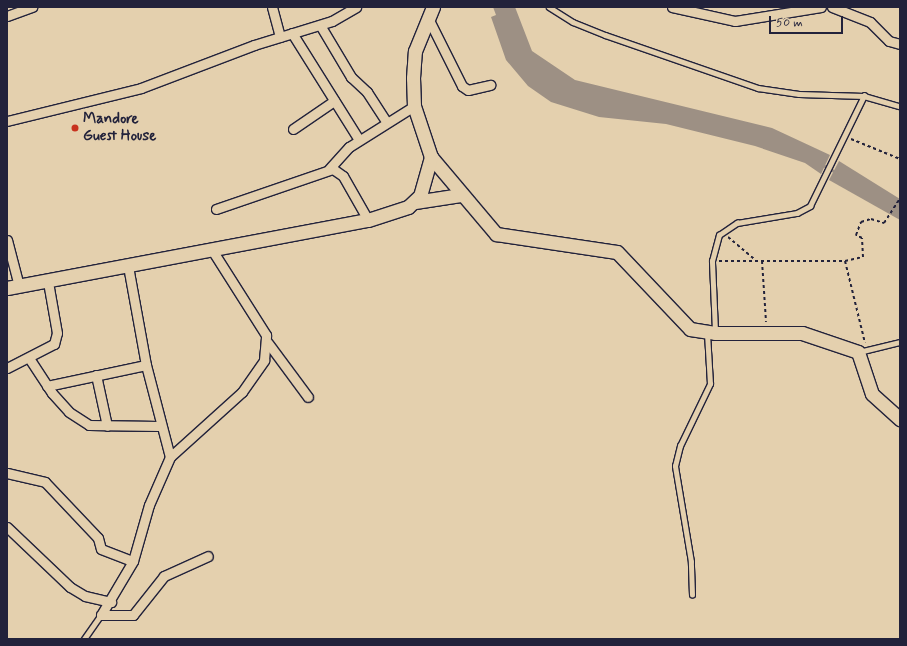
<!DOCTYPE html>
<style>
body{margin:0}
#map{position:relative;width:907px;height:646px;overflow:hidden;background:#e4d0ae;font-family:Mynerve,sans-serif}
div>[style]{position:absolute}
.water>*{inset:0;background:#9d9084}
.stream>*{height:3px;margin:-1.5px;padding:0 1.5px;transform-origin:1.5px;border-radius:1.5px;background:#9d9084}
.path>*{height:2px;margin-top:-1px;transform-origin:0;background:repeating-linear-gradient(90deg,#22223b 0 3px,transparent 0 6px)}
.roads{filter:drop-shadow(1px 0 #22223b) drop-shadow(-1px 0 #22223b) drop-shadow(0 1px #22223b) drop-shadow(0 -1px #22223b)}
.lane>*{height:4.5px;margin:-2.25px;padding:0 2.25px;transform-origin:2.25px;border-radius:2.25px;background:#e4d0ae}
.street>*{height:9px;margin:-4.5px;padding:0 4.5px;transform-origin:4.5px;border-radius:4.5px;background:#e4d0ae}
.secondary>*{height:13px;margin:-6.5px;padding:0 6.5px;transform-origin:6.5px;border-radius:6.5px;background:#e4d0ae}
.dots>*{width:11px;height:11px;translate:-50% -50%;box-sizing:border-box;border:2px solid #e4d0ae;border-radius:50%}
span{translate:-50% -50%;white-space:nowrap;text-align:center;line-height:1.15;-webkit-text-stroke:3px #e4d0ae;paint-order:stroke}
.poi-label{font-size:15px;color:#22223b;font-weight:700}
.left{translate:0 -50%;text-align:left}
.frame{position:absolute;inset:0;border:8px solid #22223b;pointer-events:none}
.scale{position:absolute;left:769px;top:16px;width:74px;height:18px;box-sizing:border-box;border:2px solid #22223b;border-top:0;padding-left:5px;font-size:12px;line-height:14px;white-space:nowrap;color:#22223b;-webkit-text-stroke:3px #e4d0ae;paint-order:stroke}
</style>
<div id="map">
<div class="water">
<div style="clip-path:polygon(493px 7px,515px 7px,532px 51px,575px 80px,772px 128px,830px 155px,821px 174px,805px 163px,755px 146px,666px 124px,599px 117px,551px 102px,528px 86px,506px 60px,491px 17px,496px 15px)"></div>
<div style="clip-path:polygon(839px 161px,900px 199px,900px 220px,829px 180px)"></div>
</div>
<div class="stream">
<div style="left:821px;top:164px;width:18px;rotate:29deg"></div>
</div>
<div class="path">
<div style="left:851px;top:139px;width:53px;rotate:22.2deg"></div>
<div style="left:900px;top:160px;width:5px;rotate:90deg"></div>
<div style="left:728px;top:237px;width:35px;rotate:40deg"></div>
<div style="left:719px;top:261px;width:126px"></div>
<div style="left:845px;top:261px;width:84px;rotate:76.3deg"></div>
<div style="left:762px;top:261px;width:61px;rotate:86.2deg"></div>
<div style="left:845px;top:261px;width:18px;rotate:-13deg"></div>
<div style="left:863px;top:257px;width:19px;rotate:-93deg"></div>
<div style="left:862px;top:238px;width:7px;rotate:-153deg"></div>
<div style="left:856px;top:235px;width:14px;rotate:-69deg"></div>
<div style="left:861px;top:222px;width:10px;rotate:-17deg"></div>
<div style="left:871px;top:219px;width:14px;rotate:17deg"></div>
<div style="left:884px;top:223px;width:30px;rotate:-57deg"></div>
</div>
<div class="roads">
<div class="lane">
<div style="left:549px;top:7px;width:28px;rotate:32deg"></div>
<div style="left:573px;top:22px;width:35px;rotate:22deg"></div>
<div style="left:605px;top:35px;width:162px;rotate:19.1deg"></div>
<div style="left:758px;top:88px;width:41px;rotate:8.3deg"></div>
<div style="left:799px;top:94px;width:65px;rotate:1.8deg"></div>
<div style="left:864px;top:96px;width:37px;rotate:16deg"></div>
<div style="left:715px;top:331px;width:70px;rotate:-92.5deg"></div>
<div style="left:712px;top:261px;width:27px;rotate:-75deg"></div>
<div style="left:719px;top:235px;width:22px;rotate:-34deg"></div>
<div style="left:737px;top:223px;width:61px;rotate:-9.5deg"></div>
<div style="left:797px;top:213px;width:15px;rotate:-28deg"></div>
<div style="left:810px;top:206px;width:123px;rotate:-63.9deg"></div>
<div style="left:859px;top:352px;width:42px;rotate:-13.7deg"></div>
<div style="left:692px;top:595px;width:33px;rotate:-92deg"></div>
<div style="left:691px;top:562px;width:97px;rotate:-99.5deg"></div>
<div style="left:675px;top:466px;width:21px;rotate:-76deg"></div>
<div style="left:680px;top:446px;width:69px;rotate:-64.2deg"></div>
<div style="left:710px;top:384px;width:51px;rotate:-93.4deg"></div>
<div style="left:84px;top:639px;width:29px;rotate:-55deg"></div>
</div>
<div class="street">
<div style="left:272px;top:7px;width:31px;rotate:75deg"></div>
<div style="left:672px;top:7px;width:65px;rotate:12.5deg"></div>
<div style="left:735px;top:21px;width:87px;rotate:-9.2deg"></div>
<div style="left:832px;top:7px;width:41px;rotate:21.5deg"></div>
<div style="left:870px;top:22px;width:27px;rotate:45deg"></div>
<div style="left:889px;top:41px;width:11px;rotate:15deg"></div>
<div style="left:7px;top:16px;width:27px;rotate:-20deg"></div>
<div style="left:428px;top:18px;width:76px;rotate:63.4deg"></div>
<div style="left:462px;top:86px;width:7px;rotate:34deg"></div>
<div style="left:468px;top:90px;width:23px;rotate:-13deg"></div>
<div style="left:320px;top:25px;width:61px;rotate:59.2deg"></div>
<div style="left:351px;top:77px;width:22px;rotate:43deg"></div>
<div style="left:367px;top:92px;width:35px;rotate:57deg"></div>
<div style="left:292px;top:33px;width:126px;rotate:57.9deg"></div>
<div style="left:7px;top:121px;width:138px;rotate:-13.8deg"></div>
<div style="left:141px;top:88px;width:121px;rotate:-20.8deg"></div>
<div style="left:254px;top:45px;width:82px;rotate:-17.1deg"></div>
<div style="left:332px;top:21px;width:28px;rotate:-30deg"></div>
<div style="left:293px;top:129px;width:50px;rotate:-34.3deg"></div>
<div style="left:329px;top:169px;width:30px;rotate:-48deg"></div>
<div style="left:349px;top:147px;width:77px;rotate:-32.2deg"></div>
<div style="left:216px;top:209px;width:124px;rotate:-18.9deg"></div>
<div style="left:333px;top:169px;width:12px;rotate:35deg"></div>
<div style="left:343px;top:176px;width:51px;rotate:60.4deg"></div>
<div style="left:7px;top:240px;width:48px;rotate:75.4deg"></div>
<div style="left:128px;top:266px;width:101px;rotate:79.7deg"></div>
<div style="left:146px;top:365px;width:95px;rotate:75.4deg"></div>
<div style="left:268px;top:343px;width:67px;rotate:53.5deg"></div>
<div style="left:29px;top:358px;width:42px;rotate:56.7deg"></div>
<div style="left:52px;top:393px;width:25px;rotate:48deg"></div>
<div style="left:69px;top:412px;width:24px;rotate:33deg"></div>
<div style="left:89px;top:425px;width:70px;rotate:0.8deg"></div>
<div style="left:7px;top:368px;width:53px;rotate:-27.1deg"></div>
<div style="left:54px;top:344px;width:11px;rotate:-75deg"></div>
<div style="left:57px;top:333px;width:52px;rotate:-100deg"></div>
<div style="left:96px;top:375px;width:52px;rotate:77.8deg"></div>
<div style="left:47px;top:386px;width:101px;rotate:-12deg"></div>
<div style="left:7px;top:473px;width:39px;rotate:13deg"></div>
<div style="left:45px;top:482px;width:77px;rotate:46.6deg"></div>
<div style="left:98px;top:538px;width:11px;rotate:75deg"></div>
<div style="left:101px;top:549px;width:34px;rotate:21deg"></div>
<div style="left:7px;top:527px;width:87px;rotate:43.6deg"></div>
<div style="left:70px;top:587px;width:17px;rotate:31deg"></div>
<div style="left:85px;top:596px;width:27px;rotate:13deg"></div>
<div style="left:101px;top:615px;width:63px;rotate:-59.3deg"></div>
<div style="left:133px;top:561px;width:58px;rotate:-74.1deg"></div>
<div style="left:149px;top:505px;width:52px;rotate:-66.4deg"></div>
<div style="left:170px;top:457px;width:97px;rotate:-42.1deg"></div>
<div style="left:242px;top:392px;width:39px;rotate:-55deg"></div>
<div style="left:264px;top:360px;width:25px;rotate:-85deg"></div>
<div style="left:266px;top:335px;width:101px;rotate:-122.4deg"></div>
<div style="left:101px;top:615px;width:32px"></div>
<div style="left:133px;top:615px;width:50px;rotate:-51.5deg"></div>
<div style="left:164px;top:576px;width:48px;rotate:-24.4deg"></div>
</div>
<div class="secondary">
<div style="left:431px;top:157px;width:101px;rotate:49.8deg"></div>
<div style="left:496px;top:234px;width:122px;rotate:8.5deg"></div>
<div style="left:617px;top:252px;width:106px;rotate:46.5deg"></div>
<div style="left:690px;top:329px;width:25px;rotate:9deg"></div>
<div style="left:715px;top:333px;width:87px"></div>
<div style="left:802px;top:333px;width:59px;rotate:18.7deg"></div>
<div style="left:858px;top:352px;width:44px;rotate:71.6deg"></div>
<div style="left:872px;top:394px;width:38px;rotate:42deg"></div>
<div style="left:415px;top:202px;width:46px;rotate:-8.8deg"></div>
<div style="left:7px;top:288px;width:367px;rotate:-10.7deg"></div>
<div style="left:368px;top:220px;width:42px;rotate:-18deg"></div>
<div style="left:408px;top:207px;width:16px;rotate:-43deg"></div>
<div style="left:420px;top:196px;width:41px;rotate:-74.2deg"></div>
<div style="left:431px;top:157px;width:54px;rotate:-108.4deg"></div>
<div style="left:414px;top:106px;width:28px;rotate:-92deg"></div>
<div style="left:413px;top:78px;width:27px;rotate:-86deg"></div>
<div style="left:415px;top:51px;width:48px;rotate:-67.8deg"></div>
</div>
</div>
<div class="dots">
<div style="left:75px;top:128px;background:#c8321e"></div>
</div>
<div class="poi-label">
<span class="left" style="left:83px;top:128px">Mandore<br>Guest House</span>
</div>
<div class="frame"></div>
<div class="scale">50 m</div>
</div>
